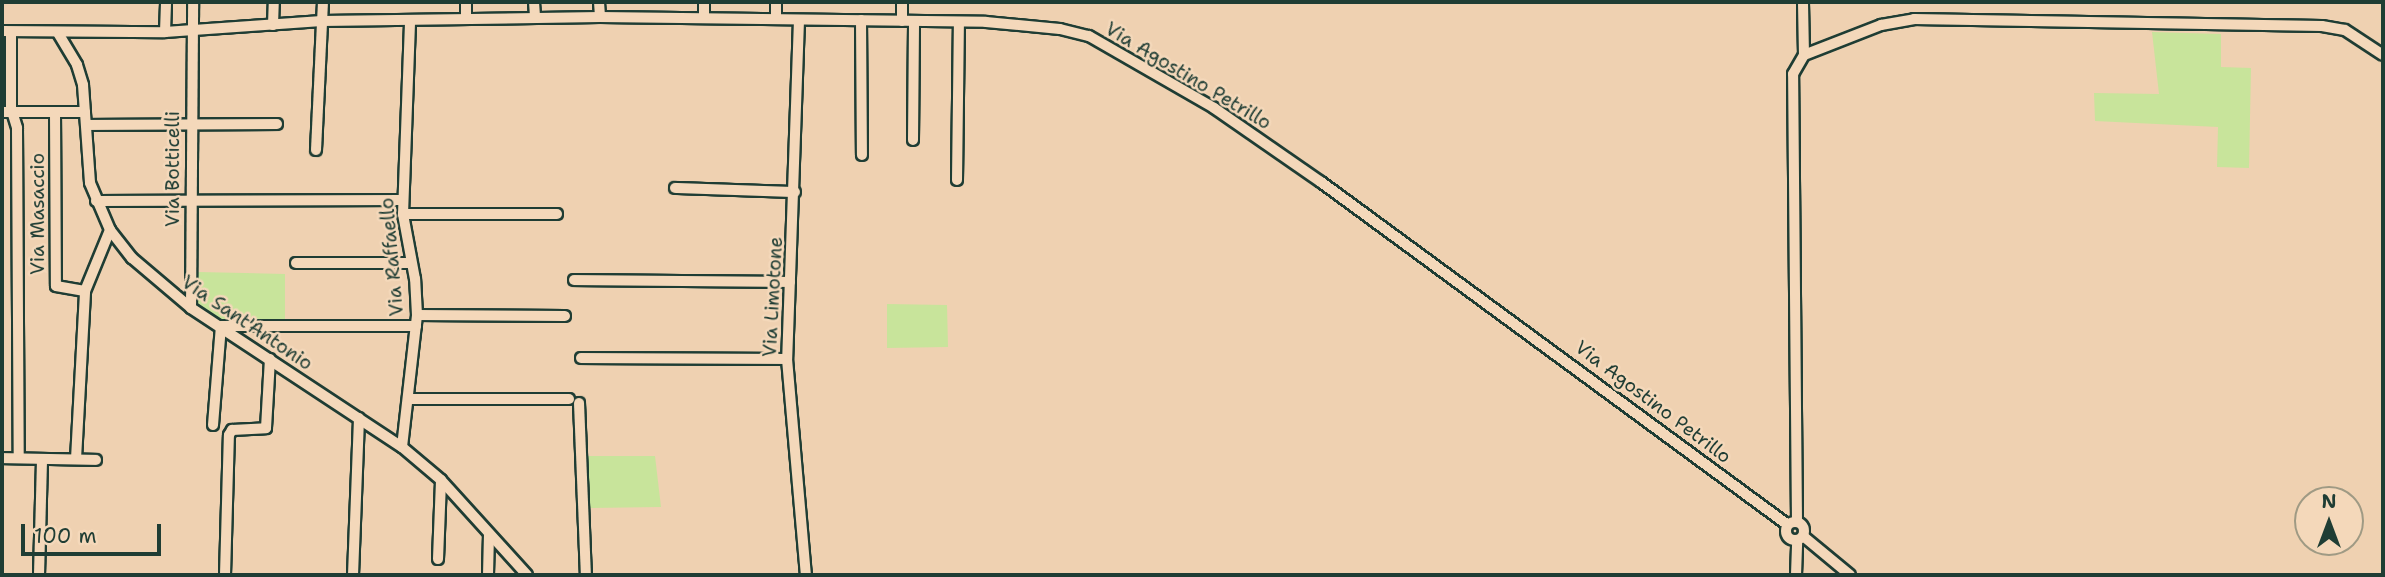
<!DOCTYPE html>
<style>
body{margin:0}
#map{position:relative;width:2385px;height:577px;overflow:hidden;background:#efd1b1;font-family:"Shantell Sans",sans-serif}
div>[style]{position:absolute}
.green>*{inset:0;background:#c8e49b}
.roads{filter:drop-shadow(2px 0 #1f3d34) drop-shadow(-2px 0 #1f3d34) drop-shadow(0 2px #1f3d34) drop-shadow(0 -2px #1f3d34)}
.minor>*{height:10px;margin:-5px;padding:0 5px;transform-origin:5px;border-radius:5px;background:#f4d8ba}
.minor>.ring{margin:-5px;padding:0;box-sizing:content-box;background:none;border:10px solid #f4d8ba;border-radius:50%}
span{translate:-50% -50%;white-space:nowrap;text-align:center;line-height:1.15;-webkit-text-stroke:5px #f4d8ba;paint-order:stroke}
.street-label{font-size:19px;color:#1f3d34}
.frame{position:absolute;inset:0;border:4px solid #1f3d34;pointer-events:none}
.north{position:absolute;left:2294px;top:486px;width:70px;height:70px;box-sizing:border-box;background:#f4d8ba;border:2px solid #9f9a84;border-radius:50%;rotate:0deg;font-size:19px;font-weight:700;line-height:28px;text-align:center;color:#1f3d34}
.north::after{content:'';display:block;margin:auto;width:24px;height:32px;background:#1f3d34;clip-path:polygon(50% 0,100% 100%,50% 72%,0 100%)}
.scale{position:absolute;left:21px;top:524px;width:140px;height:32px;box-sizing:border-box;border:4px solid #1f3d34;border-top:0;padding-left:9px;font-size:21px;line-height:24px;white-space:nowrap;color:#1f3d34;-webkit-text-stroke:5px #f4d8ba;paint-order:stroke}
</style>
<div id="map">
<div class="green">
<div style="clip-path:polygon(2152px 32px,2221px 34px,2221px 67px,2251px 68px,2249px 168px,2217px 167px,2218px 127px,2095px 121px,2094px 93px,2159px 94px)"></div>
<div style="clip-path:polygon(198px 272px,285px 274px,285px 321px,220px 321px,198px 306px)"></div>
<div style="clip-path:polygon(887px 304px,947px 305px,948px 347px,887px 348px)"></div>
<div style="clip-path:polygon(587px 456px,655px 456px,661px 507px,590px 508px)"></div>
</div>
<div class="roads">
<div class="minor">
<div style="left:466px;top:2px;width:17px;rotate:90deg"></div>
<div style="left:534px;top:2px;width:16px;rotate:86deg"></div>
<div style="left:599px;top:2px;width:15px;rotate:86deg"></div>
<div style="left:704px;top:18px;width:16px;rotate:-90deg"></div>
<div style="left:776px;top:19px;width:17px;rotate:-90deg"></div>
<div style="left:799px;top:20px;width:339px;rotate:92deg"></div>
<div style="left:787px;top:359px;width:217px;rotate:85deg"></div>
<div style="left:861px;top:20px;width:135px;rotate:89.6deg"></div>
<div style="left:902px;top:21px;width:19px;rotate:-90deg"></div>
<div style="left:273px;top:25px;width:23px;rotate:-88deg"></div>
<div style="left:2px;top:31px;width:163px;rotate:0.4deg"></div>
<div style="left:165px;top:32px;width:157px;rotate:-4deg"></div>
<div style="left:322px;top:21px;width:278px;rotate:-0.8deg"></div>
<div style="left:600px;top:17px;width:386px;rotate:0.7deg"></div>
<div style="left:986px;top:22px;width:74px;rotate:5.4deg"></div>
<div style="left:1060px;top:29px;width:30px;rotate:14deg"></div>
<div style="left:1089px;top:36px;width:144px;rotate:29.9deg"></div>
<div style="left:1214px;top:108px;width:130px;rotate:34.7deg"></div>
<div style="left:1321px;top:182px;width:579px;rotate:36.3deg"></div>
<div style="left:11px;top:32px;width:76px;rotate:90deg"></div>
<div style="left:11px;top:108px;width:21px;rotate:73deg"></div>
<div style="left:17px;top:128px;width:330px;rotate:89.7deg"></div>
<div style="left:165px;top:32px;width:30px;rotate:-88deg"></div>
<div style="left:58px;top:33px;width:37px;rotate:59deg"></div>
<div style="left:77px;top:65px;width:21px;rotate:73deg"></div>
<div style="left:83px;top:85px;width:98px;rotate:85.9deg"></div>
<div style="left:90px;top:183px;width:51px;rotate:66.9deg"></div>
<div style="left:110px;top:230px;width:36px;rotate:52deg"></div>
<div style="left:132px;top:258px;width:77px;rotate:40.3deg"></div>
<div style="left:191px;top:308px;width:253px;rotate:33.4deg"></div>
<div style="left:402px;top:447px;width:51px;rotate:40.2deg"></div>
<div style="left:441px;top:480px;width:128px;rotate:47.8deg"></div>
<div style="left:1804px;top:55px;width:83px;rotate:-21.3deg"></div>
<div style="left:1881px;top:25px;width:34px;rotate:-10deg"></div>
<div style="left:1914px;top:19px;width:408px;rotate:1deg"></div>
<div style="left:2322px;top:26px;width:23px;rotate:10deg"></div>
<div style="left:2345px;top:30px;width:45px;rotate:33.3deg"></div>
<div style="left:2px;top:112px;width:83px"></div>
<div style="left:55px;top:112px;width:174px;rotate:89.7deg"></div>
<div style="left:56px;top:286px;width:29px;rotate:10deg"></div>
<div style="left:86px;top:125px;width:191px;rotate:-0.3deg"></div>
<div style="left:913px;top:140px;width:119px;rotate:-89.5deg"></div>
<div style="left:316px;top:150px;width:148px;rotate:-87.3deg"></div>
<div style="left:957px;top:180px;width:158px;rotate:-89.3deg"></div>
<div style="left:675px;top:188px;width:120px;rotate:1.9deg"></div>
<div style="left:96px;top:201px;width:307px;rotate:-0.2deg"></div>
<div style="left:403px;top:214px;width:154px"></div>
<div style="left:296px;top:263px;width:115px"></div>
<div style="left:574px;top:280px;width:216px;rotate:0.5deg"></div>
<div style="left:191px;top:308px;width:306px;rotate:-89.6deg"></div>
<div style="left:417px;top:315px;width:148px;rotate:0.4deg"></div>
<div style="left:581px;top:358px;width:206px;rotate:0.3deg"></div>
<div style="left:409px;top:399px;width:160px"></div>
<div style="left:579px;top:403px;width:172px;rotate:87.7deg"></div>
<div style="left:213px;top:425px;width:99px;rotate:-85.4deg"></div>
<div style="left:221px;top:326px;width:195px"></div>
<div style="left:402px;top:447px;width:133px;rotate:-83.5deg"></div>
<div style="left:417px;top:315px;width:36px;rotate:-93deg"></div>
<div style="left:415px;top:279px;width:66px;rotate:-100.5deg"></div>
<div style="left:403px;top:214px;width:194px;rotate:-87.9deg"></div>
<div style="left:2px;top:458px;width:94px;rotate:1.2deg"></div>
<div style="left:76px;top:459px;width:168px;rotate:-86.9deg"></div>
<div style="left:85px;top:291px;width:66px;rotate:-67.7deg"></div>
<div class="ring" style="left:1786px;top:522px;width:8px;height:8px"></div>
<div style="left:1797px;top:522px;width:448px;rotate:-90.5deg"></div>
<div style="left:1793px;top:74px;width:22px;rotate:-60deg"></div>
<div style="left:1804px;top:55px;width:53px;rotate:-91.1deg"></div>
<div style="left:1803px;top:536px;width:61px;rotate:39.7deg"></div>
<div style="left:438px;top:559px;width:79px;rotate:-87.8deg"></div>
<div style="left:39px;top:575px;width:116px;rotate:-88.5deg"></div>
<div style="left:225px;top:575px;width:140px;rotate:-88.4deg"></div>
<div style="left:229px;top:435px;width:6px;rotate:-59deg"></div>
<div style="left:232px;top:430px;width:34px;rotate:-3deg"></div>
<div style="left:266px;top:428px;width:69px;rotate:-86.7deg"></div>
<div style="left:353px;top:575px;width:157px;rotate:-87.8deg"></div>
<div style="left:488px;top:575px;width:41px;rotate:-88.6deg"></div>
<div style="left:1796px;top:575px;width:35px;rotate:-88deg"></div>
</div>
</div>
<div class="street-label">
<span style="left:1188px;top:76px;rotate:31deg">Via Agostino Petrillo</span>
<span style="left:173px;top:169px;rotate:-90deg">Via Botticelli</span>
<span style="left:38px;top:214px;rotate:-90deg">Via Masaccio</span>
<span style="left:392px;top:257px;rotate:-95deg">Via Raffaello</span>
<span style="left:773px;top:297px;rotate:-87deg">Via Limotone</span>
<span style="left:247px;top:323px;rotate:34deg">Via Sant'Antonio</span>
<span style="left:1653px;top:402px;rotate:37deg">Via Agostino Petrillo</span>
</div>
<div class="frame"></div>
<div class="north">N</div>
<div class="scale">100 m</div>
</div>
